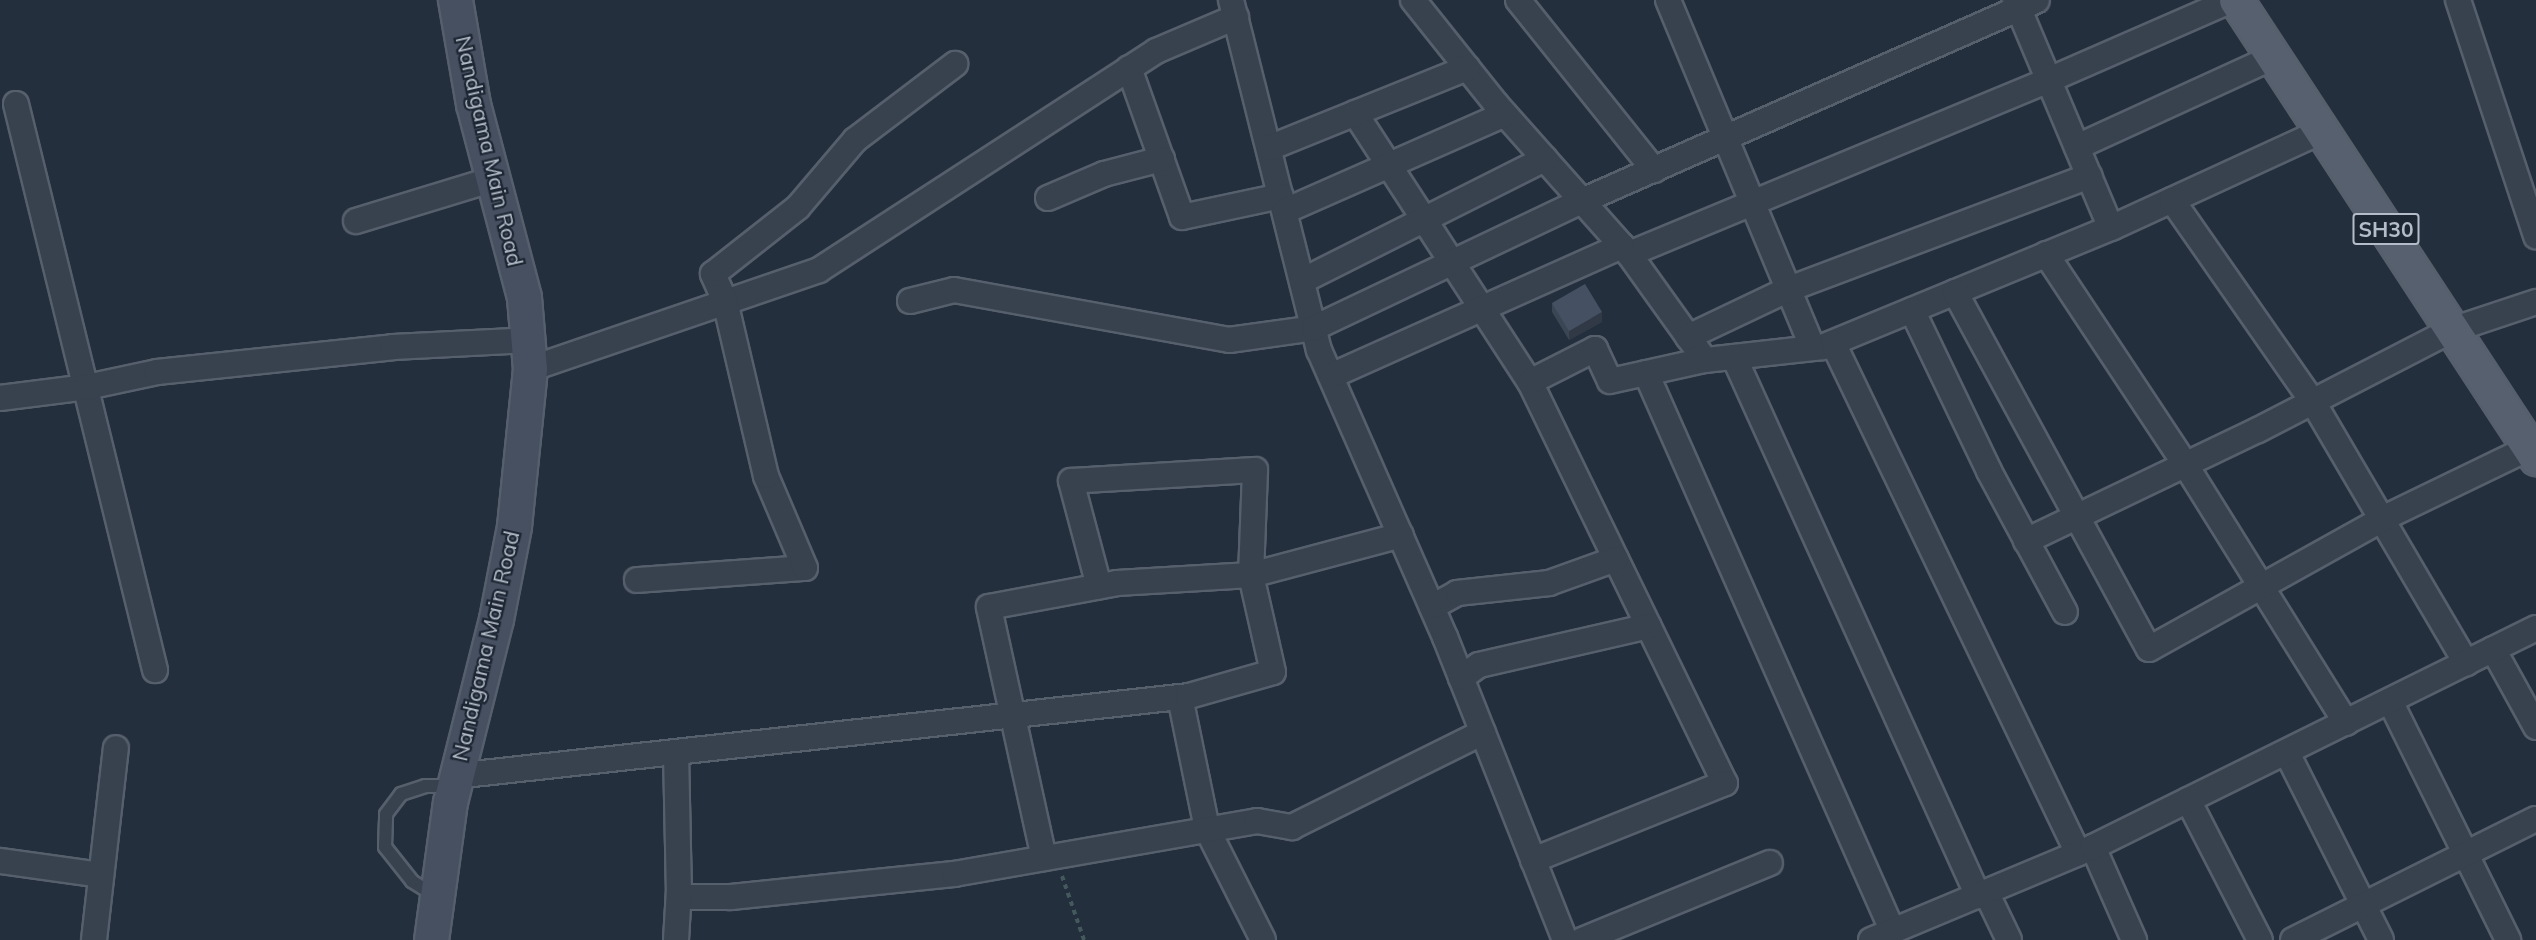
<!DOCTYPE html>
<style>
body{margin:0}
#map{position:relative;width:2536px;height:940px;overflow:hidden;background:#242f3e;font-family:Mulish,sans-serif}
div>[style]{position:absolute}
.path>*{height:4px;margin-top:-2px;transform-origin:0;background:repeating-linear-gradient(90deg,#44595c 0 4.5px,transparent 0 9px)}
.roads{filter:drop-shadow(2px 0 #565f6c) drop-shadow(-2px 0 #565f6c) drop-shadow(0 2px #565f6c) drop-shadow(0 -2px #565f6c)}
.lane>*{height:12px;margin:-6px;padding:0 6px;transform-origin:6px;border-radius:6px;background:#38414e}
.street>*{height:24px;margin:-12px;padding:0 12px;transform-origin:12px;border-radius:12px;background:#38414e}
.secondary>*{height:33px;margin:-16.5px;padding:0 16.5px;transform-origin:16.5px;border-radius:16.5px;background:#465061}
.primary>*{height:33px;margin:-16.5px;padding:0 16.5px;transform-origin:16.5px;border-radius:16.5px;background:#56606e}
.wall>*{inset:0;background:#3b4654}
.shaded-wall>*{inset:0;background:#303945}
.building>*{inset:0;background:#455162}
span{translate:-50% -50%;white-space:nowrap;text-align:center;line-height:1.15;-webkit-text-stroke:4.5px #1d2633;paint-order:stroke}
.shield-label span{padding:2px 4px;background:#1d2633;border:2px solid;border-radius:4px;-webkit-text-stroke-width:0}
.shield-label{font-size:21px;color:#b4bcc9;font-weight:700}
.street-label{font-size:22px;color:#b4bcc9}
</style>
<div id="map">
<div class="path">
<div style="left:1062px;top:876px;width:68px;rotate:71deg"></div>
</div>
<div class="roads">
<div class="lane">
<div style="left:434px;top:895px;width:26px;rotate:-148deg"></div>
<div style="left:412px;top:881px;width:43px;rotate:-128.5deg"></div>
<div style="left:385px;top:847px;width:33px;rotate:-88deg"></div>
<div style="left:386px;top:814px;width:25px;rotate:-53deg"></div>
<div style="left:401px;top:794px;width:25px;rotate:-18deg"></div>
<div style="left:425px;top:786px;width:28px"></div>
</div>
<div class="street">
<div style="left:1231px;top:0;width:361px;rotate:75.9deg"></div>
<div style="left:1319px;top:350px;width:313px;rotate:66.3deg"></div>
<div style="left:1445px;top:637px;width:326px;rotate:68.4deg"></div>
<div style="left:1413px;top:0;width:133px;rotate:51.4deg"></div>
<div style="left:1496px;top:104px;width:200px;rotate:48.4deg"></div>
<div style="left:1629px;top:254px;width:130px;rotate:54.4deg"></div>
<div style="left:1705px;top:360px;width:118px;rotate:-6.3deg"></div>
<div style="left:1822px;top:347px;width:313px;rotate:-22.4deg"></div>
<div style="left:2111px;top:228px;width:232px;rotate:-24.7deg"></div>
<div style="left:1518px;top:0;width:218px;rotate:51.3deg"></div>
<div style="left:1668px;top:0;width:377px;rotate:67.4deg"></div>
<div style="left:2015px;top:0;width:247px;rotate:67.2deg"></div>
<div style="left:2458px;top:0;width:249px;rotate:71.7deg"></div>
<div style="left:1129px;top:68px;width:158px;rotate:70.4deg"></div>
<div style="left:1182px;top:217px;width:101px;rotate:-12deg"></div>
<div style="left:16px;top:104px;width:583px;rotate:76.2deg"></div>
<div style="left:1355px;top:113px;width:321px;rotate:57deg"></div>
<div style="left:1530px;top:382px;width:446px;rotate:64.1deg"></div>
<div style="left:1725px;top:783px;width:207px;rotate:158.1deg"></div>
<div style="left:2077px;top:147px;width:217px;rotate:-24.6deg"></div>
<div style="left:1269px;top:148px;width:214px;rotate:-22deg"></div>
<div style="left:1048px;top:198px;width:61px;rotate:-23.2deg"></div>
<div style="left:1104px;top:174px;width:60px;rotate:-14.5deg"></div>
<div style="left:2172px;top:200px;width:246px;rotate:55.1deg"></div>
<div style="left:2313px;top:402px;width:303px;rotate:59.6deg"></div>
<div style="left:1285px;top:211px;width:240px;rotate:-23.8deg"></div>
<div style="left:356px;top:221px;width:143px;rotate:-17deg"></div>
<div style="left:1629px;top:254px;width:455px;rotate:-22.5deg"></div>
<div style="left:2049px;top:80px;width:200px;rotate:-23.6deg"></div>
<div style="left:2046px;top:254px;width:252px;rotate:56.5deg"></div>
<div style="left:2185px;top:464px;width:305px;rotate:58.1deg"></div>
<div style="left:1302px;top:281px;width:272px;rotate:-26.7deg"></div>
<div style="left:1955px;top:292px;width:406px;rotate:61.5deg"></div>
<div style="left:2149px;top:649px;width:271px;rotate:-29.1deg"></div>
<div style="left:2386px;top:517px;width:159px;rotate:-25.8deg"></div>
<div style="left:910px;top:301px;width:45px;rotate:-14deg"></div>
<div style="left:954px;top:290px;width:280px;rotate:10.3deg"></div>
<div style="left:1229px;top:340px;width:86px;rotate:-8deg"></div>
<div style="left:1314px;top:328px;width:297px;rotate:-25.4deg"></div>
<div style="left:1582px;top:201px;width:497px;rotate:-23.8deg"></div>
<div style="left:1912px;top:310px;width:178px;rotate:64.4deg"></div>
<div style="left:1989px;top:471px;width:160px;rotate:61.7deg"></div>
<div style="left:1688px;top:337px;width:112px;rotate:-25.4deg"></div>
<div style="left:1789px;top:289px;width:321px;rotate:-20.6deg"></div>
<div style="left:1833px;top:343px;width:566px;rotate:64.34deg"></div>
<div style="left:1734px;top:357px;width:592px;rotate:65.64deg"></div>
<div style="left:530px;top:369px;width:305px;rotate:-18.9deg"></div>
<div style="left:819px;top:270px;width:402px;rotate:-33deg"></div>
<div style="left:1156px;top:51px;width:87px;rotate:-23deg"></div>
<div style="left:1646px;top:373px;width:611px;rotate:66.16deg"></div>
<div style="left:1331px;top:376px;width:319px;rotate:-24.1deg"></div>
<div style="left:1530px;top:382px;width:73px;rotate:-26.9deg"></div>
<div style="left:1595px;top:349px;width:35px;rotate:65deg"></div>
<div style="left:1610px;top:381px;width:97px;rotate:-12.5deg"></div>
<div style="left:0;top:398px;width:88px;rotate:-7.2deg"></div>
<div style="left:87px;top:387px;width:72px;rotate:-12.1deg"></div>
<div style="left:157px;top:372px;width:237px;rotate:-6deg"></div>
<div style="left:393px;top:347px;width:136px;rotate:-2.9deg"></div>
<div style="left:2026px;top:541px;width:257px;rotate:-25.6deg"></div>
<div style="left:2258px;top:430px;width:218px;rotate:-27.3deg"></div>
<div style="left:2452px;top:330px;width:89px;rotate:-18.4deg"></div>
<div style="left:637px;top:580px;width:168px;rotate:-4.1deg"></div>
<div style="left:805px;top:568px;width:100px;rotate:-113deg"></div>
<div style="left:766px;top:476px;width:180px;rotate:-103.2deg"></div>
<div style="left:725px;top:301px;width:30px;rotate:-114deg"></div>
<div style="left:713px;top:274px;width:108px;rotate:-38.2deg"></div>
<div style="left:798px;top:207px;width:88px;rotate:-49.6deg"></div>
<div style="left:855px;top:140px;width:126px;rotate:-37.2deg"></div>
<div style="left:1432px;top:607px;width:29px;rotate:-29deg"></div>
<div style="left:1457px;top:593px;width:93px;rotate:-6.2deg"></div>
<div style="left:1549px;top:583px;width:71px;rotate:-19.7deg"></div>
<div style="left:2493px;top:649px;width:89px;rotate:61.1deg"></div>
<div style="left:1461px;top:678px;width:22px;rotate:-36deg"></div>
<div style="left:1479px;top:665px;width:174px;rotate:-12.9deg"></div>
<div style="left:1180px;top:697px;width:135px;rotate:78.4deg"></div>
<div style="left:1207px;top:829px;width:124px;rotate:63.2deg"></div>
<div style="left:2390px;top:701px;width:267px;rotate:63.7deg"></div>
<div style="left:676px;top:752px;width:145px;rotate:88.8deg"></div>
<div style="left:679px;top:897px;width:52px"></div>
<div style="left:731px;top:897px;width:224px;rotate:-5.9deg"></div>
<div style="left:954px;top:874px;width:308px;rotate:-9.9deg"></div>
<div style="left:1257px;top:821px;width:36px;rotate:10deg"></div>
<div style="left:1292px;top:827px;width:213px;rotate:-26.4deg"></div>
<div style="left:2287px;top:753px;width:209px;rotate:63.3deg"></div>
<div style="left:455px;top:776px;width:738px;rotate:-6.22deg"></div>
<div style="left:1189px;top:696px;width:87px;rotate:-15.9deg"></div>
<div style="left:1273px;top:672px;width:99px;rotate:-102.8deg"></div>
<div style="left:1251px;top:575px;width:155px;rotate:-14.9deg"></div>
<div style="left:2188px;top:800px;width:157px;rotate:62.8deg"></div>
<div style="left:2093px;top:847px;width:102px;rotate:66.2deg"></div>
<div style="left:1044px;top:858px;width:257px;rotate:-102.4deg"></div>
<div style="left:989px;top:607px;width:130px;rotate:-10.6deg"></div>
<div style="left:1117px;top:583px;width:134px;rotate:-3.4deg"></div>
<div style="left:1251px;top:575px;width:105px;rotate:-87.8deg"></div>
<div style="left:1255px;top:470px;width:184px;rotate:176.6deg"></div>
<div style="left:1071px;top:481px;width:109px;rotate:75.1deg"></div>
<div style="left:0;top:861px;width:102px;rotate:7.9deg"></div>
<div style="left:1986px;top:892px;width:53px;rotate:64.4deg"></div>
<div style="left:94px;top:940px;width:193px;rotate:-83.5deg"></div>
<div style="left:676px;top:940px;width:51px;rotate:-86.6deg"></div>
<div style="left:1582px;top:940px;width:203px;rotate:-22.3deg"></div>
<div style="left:1871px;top:940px;width:241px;rotate:-22.7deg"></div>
<div style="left:2093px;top:847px;width:494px;rotate:-26.3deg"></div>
<div style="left:2293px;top:940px;width:271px;rotate:-26.5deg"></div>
</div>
<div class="secondary">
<div style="left:431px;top:940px;width:139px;rotate:-82.2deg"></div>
<div style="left:450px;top:802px;width:189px;rotate:-75.9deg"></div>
<div style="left:496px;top:619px;width:95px;rotate:-79deg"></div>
<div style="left:514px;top:526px;width:158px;rotate:-84.2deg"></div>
<div style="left:530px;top:369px;width:72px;rotate:-94.8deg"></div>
<div style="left:524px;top:297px;width:200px;rotate:-104.8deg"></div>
<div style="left:473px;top:104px;width:106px;rotate:-99.8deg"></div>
</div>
<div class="primary">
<div style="left:2236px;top:0;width:548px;rotate:56.77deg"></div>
</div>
</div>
<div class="wall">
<div style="clip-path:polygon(1552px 303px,1602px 322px,1569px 340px,1552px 312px)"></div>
</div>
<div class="shaded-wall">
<div style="clip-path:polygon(1602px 312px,1602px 322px,1569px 340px,1569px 331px)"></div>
</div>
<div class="building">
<div style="clip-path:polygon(1585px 284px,1602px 312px,1569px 331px,1552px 303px)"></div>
</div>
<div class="shield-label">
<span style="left:2386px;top:229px">SH30</span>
</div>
<div class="street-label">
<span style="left:489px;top:151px;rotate:77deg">Nandigama Main Road</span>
<span style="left:486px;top:646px;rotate:-77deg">Nandigama Main Road</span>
</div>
</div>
